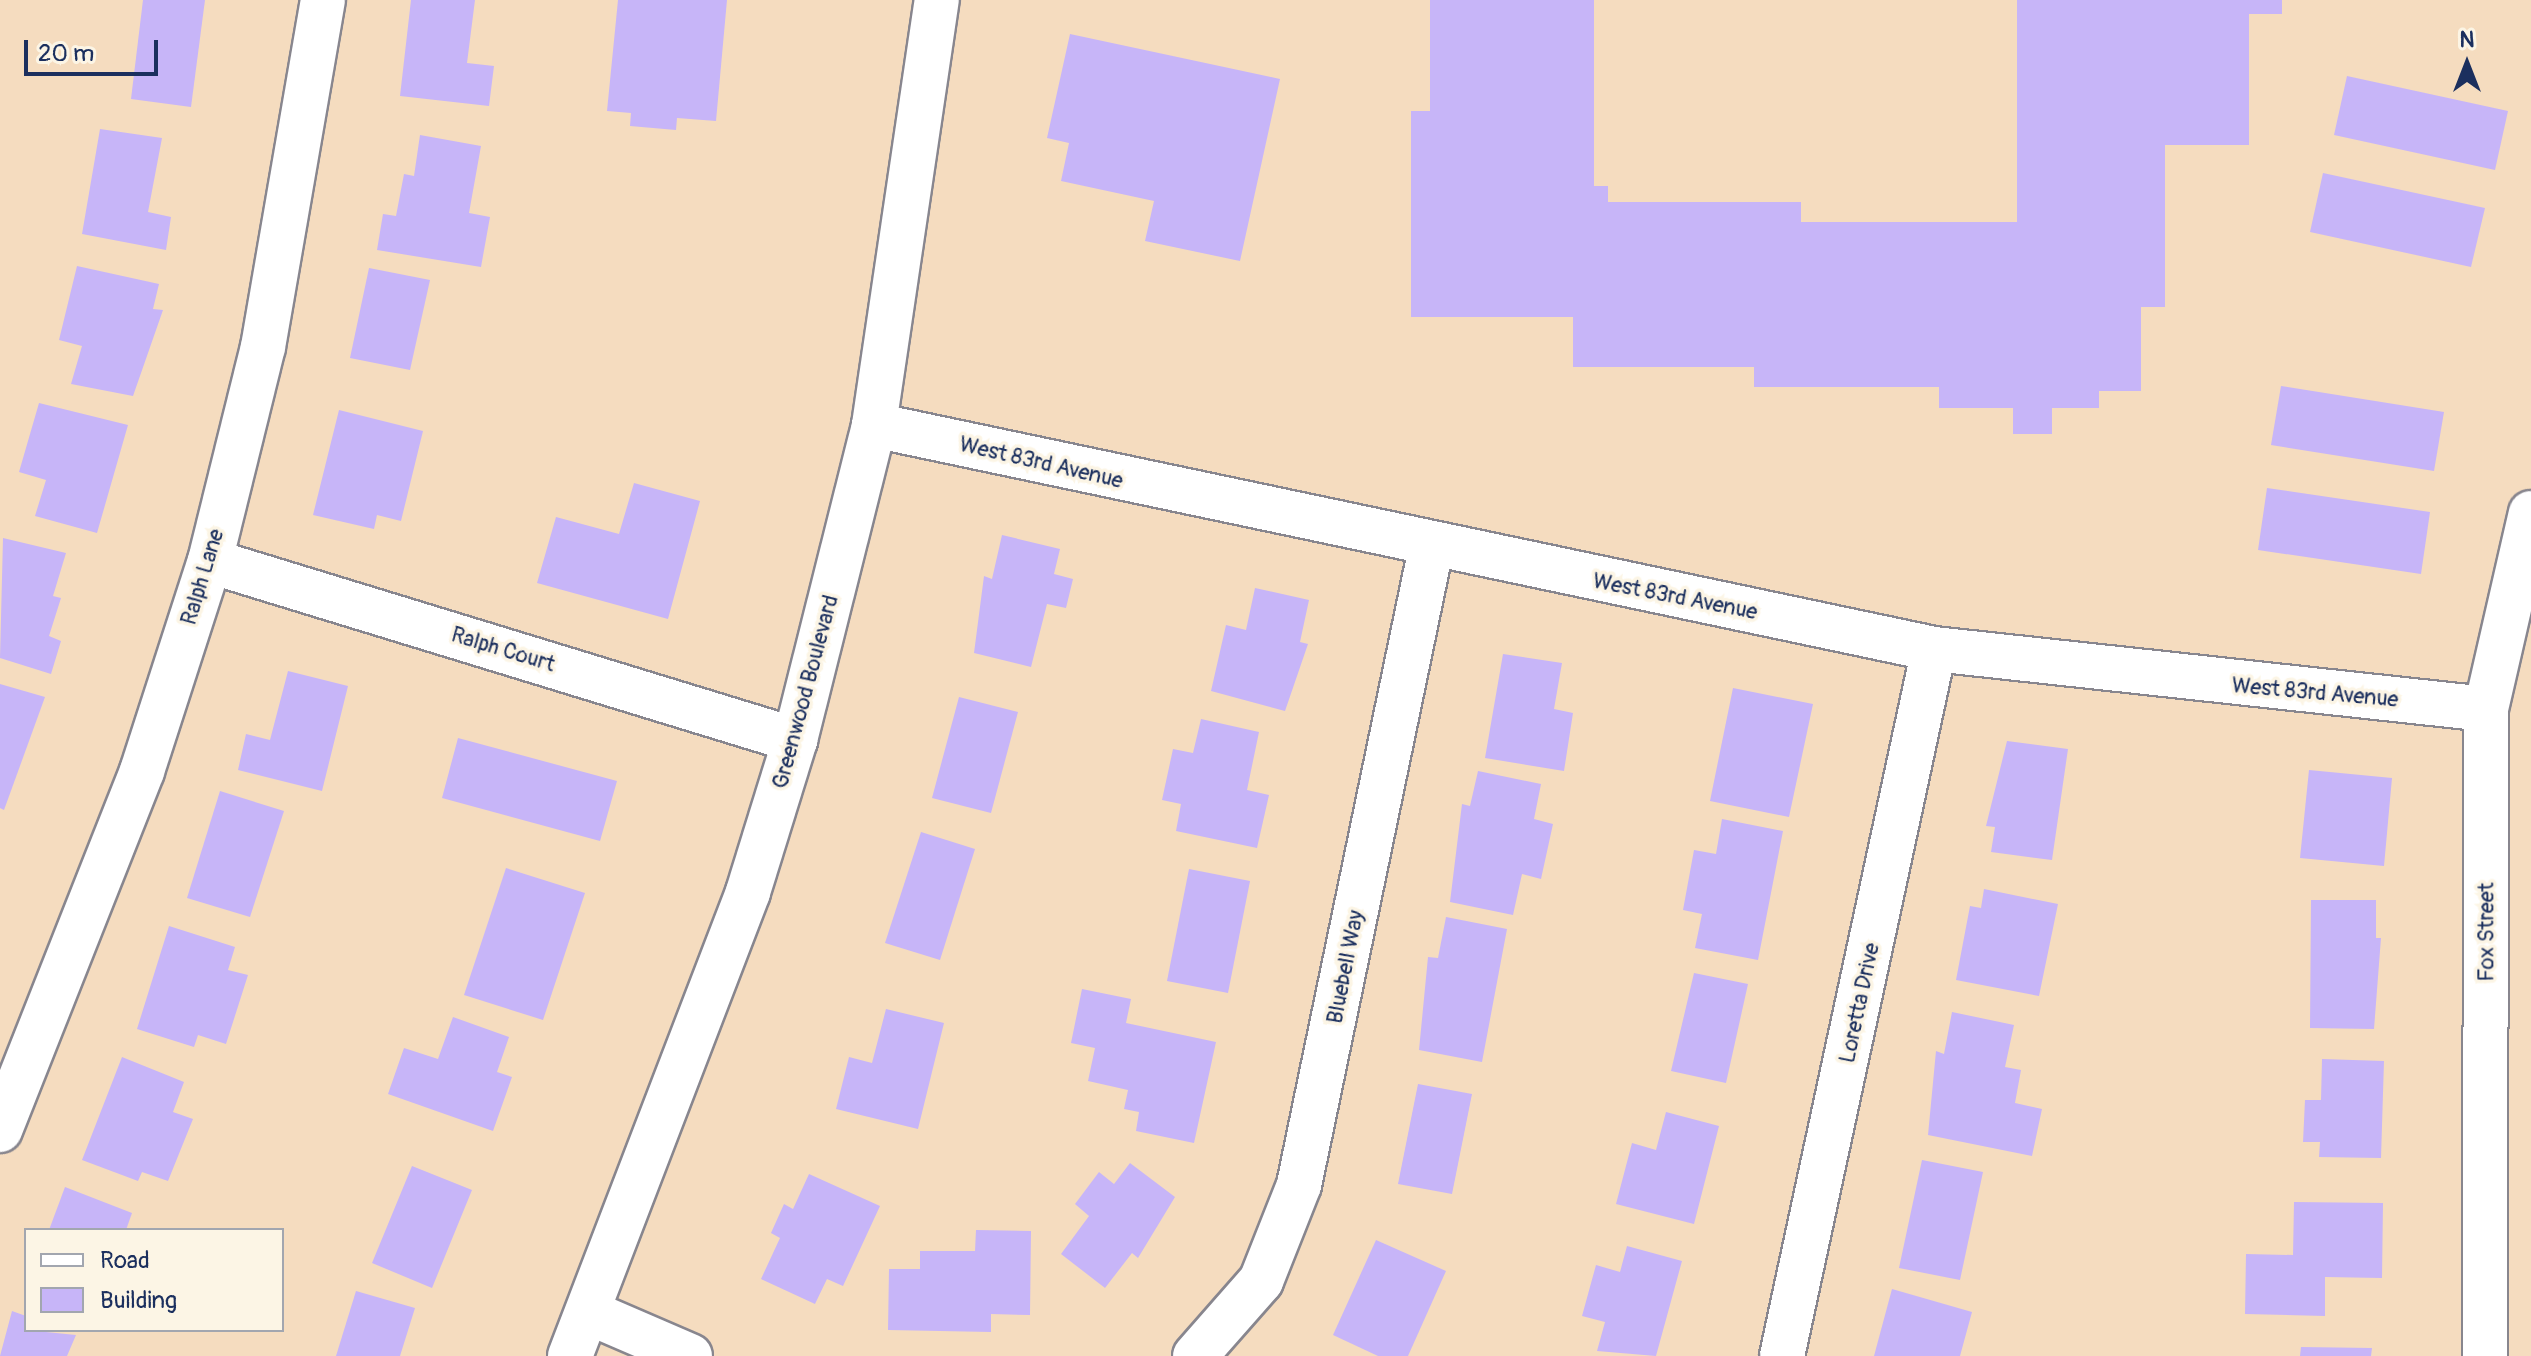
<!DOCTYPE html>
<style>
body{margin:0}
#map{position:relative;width:2531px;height:1356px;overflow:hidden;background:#f5dcbf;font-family:Pangolin,sans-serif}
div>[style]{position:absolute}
.building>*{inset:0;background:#c7b5f8}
.roads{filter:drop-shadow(2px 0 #88868e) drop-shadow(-2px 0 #88868e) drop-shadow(0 2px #88868e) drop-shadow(0 -2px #88868e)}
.minor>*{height:44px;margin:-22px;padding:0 22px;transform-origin:22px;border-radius:22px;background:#fff}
span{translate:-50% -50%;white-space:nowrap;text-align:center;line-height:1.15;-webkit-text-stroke:7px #fcf5e5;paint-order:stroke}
.street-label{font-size:22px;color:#1b2f5e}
.legend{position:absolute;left:24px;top:1228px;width:260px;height:104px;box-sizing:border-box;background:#fcf5e5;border:2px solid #a2a6af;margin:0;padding:10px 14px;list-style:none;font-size:24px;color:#1b2f5e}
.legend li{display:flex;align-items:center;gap:16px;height:40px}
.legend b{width:40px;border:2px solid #a2a6af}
.north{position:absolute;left:2427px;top:24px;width:80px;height:80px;-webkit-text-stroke:6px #fcf5e5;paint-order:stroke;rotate:0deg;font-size:22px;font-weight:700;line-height:32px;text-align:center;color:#1b2f5e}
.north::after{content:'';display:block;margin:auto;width:28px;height:36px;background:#1b2f5e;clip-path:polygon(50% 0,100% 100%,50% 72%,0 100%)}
.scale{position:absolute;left:24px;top:40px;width:134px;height:36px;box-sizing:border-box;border:4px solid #1b2f5e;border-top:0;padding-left:10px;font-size:24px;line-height:28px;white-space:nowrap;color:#1b2f5e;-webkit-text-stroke:6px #fcf5e5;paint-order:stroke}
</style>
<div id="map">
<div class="building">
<div style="clip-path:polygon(143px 0,205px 0,191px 107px,131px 99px)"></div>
<div style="clip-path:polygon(411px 0,475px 0,467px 63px,494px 66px,489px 106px,400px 96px)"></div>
<div style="clip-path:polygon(618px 0,727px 0,716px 121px,677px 118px,676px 130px,630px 126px,631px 113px,607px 111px)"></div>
<div style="clip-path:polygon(1430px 0,1594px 0,1594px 186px,1608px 186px,1608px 202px,1801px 202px,1801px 222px,2017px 222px,2017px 0,2282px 0,2282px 14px,2249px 14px,2249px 145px,2165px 145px,2165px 307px,2141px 307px,2141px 391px,2099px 391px,2099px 408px,2052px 408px,2052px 434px,2013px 434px,2013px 408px,1939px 408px,1939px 387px,1754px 387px,1754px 367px,1573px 367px,1573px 317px,1411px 317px,1411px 111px,1430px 111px)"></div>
<div style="clip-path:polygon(1070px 34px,1280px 79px,1240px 261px,1145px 241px,1154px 201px,1061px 181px,1069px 143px,1047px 138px)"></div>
<div style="clip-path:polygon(2347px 76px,2508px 111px,2495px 170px,2334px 135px)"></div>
<div style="clip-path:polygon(100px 129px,162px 138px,148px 212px,171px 217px,166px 250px,82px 234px)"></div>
<div style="clip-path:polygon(420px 135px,481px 146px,469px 213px,490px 217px,481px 267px,377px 250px,383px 214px,396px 216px,404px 174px,414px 176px)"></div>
<div style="clip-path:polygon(2323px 173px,2485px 208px,2471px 267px,2310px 232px)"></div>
<div style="clip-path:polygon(77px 266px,159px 284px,153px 309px,163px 310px,133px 396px,71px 384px,82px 346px,59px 340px)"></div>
<div style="clip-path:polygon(369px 268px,430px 280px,410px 370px,350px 358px)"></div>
<div style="clip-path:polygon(2281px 386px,2444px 412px,2434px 471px,2271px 445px)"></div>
<div style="clip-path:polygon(39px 403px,128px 425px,97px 533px,35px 516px,46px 480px,19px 472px)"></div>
<div style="clip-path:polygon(339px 410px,423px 431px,401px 521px,377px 515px,374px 529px,313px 515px)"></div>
<div style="clip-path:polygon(634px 483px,700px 501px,668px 619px,537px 583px,556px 517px,619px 534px)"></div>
<div style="clip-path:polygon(2267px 488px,2430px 512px,2421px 574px,2258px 550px)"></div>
<div style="clip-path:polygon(1002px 535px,1060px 549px,1054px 574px,1073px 579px,1066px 608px,1047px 604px,1031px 667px,974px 653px,984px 576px,992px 579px)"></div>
<div style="clip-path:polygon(3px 538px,66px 553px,53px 596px,61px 598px,49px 636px,61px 641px,51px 674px,0 658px)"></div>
<div style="clip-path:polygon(1255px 588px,1309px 600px,1300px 642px,1308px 644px,1285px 711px,1211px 691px,1226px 625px,1246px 630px)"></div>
<div style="clip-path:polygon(1503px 654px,1562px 663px,1554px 709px,1573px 713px,1564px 771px,1485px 758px)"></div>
<div style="clip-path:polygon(288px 671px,348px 686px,322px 791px,238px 770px,246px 734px,270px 740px)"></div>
<div style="clip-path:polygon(0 684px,45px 697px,4px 810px,0 808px)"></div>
<div style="clip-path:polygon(1733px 688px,1813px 704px,1789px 817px,1710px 801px)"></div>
<div style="clip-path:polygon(959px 697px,1018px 712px,991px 813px,932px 798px)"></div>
<div style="clip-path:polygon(1201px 719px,1259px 732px,1247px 790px,1269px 795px,1257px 848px,1176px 831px,1181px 804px,1162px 800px,1173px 749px,1193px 753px)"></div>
<div style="clip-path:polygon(458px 738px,617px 781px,600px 841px,442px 798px)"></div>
<div style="clip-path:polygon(2007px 741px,2068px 749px,2052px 860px,1991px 852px,1995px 827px,1986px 826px)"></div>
<div style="clip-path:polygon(2309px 770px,2392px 778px,2384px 866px,2300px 858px)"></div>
<div style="clip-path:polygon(1478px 771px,1541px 784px,1534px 819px,1553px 824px,1541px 879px,1522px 874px,1513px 915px,1450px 902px,1462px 804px,1470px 806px)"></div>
<div style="clip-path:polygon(220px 791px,284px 811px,250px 917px,187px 898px)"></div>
<div style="clip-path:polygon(1722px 819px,1783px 831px,1758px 960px,1695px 948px,1702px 914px,1683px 910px,1694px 850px,1716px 854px)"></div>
<div style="clip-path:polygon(921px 832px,975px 849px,940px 960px,885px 943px)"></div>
<div style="clip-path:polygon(506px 868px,585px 893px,543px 1020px,464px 995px)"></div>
<div style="clip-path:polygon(1189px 869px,1250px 881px,1228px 993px,1167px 981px)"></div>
<div style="clip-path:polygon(1984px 889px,2058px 904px,2039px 996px,1956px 980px,1970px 906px,1981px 908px)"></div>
<div style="clip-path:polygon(2311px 900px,2376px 900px,2376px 938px,2381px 938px,2374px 1029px,2310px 1028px)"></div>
<div style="clip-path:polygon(1446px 917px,1507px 929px,1482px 1062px,1419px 1050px,1428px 957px,1438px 958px)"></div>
<div style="clip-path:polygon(169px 926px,235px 947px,228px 970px,248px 975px,226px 1044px,198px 1035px,194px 1047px,137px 1029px)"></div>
<div style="clip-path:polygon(1694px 973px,1748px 984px,1726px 1083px,1671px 1071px)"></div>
<div style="clip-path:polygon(1082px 989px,1131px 999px,1126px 1023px,1216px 1042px,1194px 1143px,1136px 1131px,1139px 1112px,1124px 1109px,1128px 1090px,1088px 1081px,1095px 1048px,1071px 1043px)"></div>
<div style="clip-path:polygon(886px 1009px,944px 1023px,918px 1129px,836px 1109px,849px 1057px,872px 1063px)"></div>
<div style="clip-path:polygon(1952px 1012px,2014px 1025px,2005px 1067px,2021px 1070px,2015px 1103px,2042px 1109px,2032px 1156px,1928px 1135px,1936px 1051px,1944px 1054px)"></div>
<div style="clip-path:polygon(453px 1017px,509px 1037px,497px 1072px,512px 1077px,493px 1131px,388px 1094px,404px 1048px,438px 1059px)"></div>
<div style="clip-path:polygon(122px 1057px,184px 1082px,173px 1112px,193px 1119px,168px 1181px,142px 1172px,138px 1181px,82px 1160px)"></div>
<div style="clip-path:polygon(2322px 1059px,2384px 1061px,2381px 1158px,2319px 1157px,2320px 1142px,2303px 1142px,2305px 1100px,2321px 1100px)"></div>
<div style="clip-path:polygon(1418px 1084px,1472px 1094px,1452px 1194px,1398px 1184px)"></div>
<div style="clip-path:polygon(1666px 1112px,1719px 1126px,1694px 1224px,1616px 1204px,1632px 1143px,1656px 1150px)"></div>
<div style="clip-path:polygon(1922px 1160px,1983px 1172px,1960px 1280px,1899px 1268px)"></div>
<div style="clip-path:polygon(1130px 1163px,1175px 1197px,1138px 1258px,1132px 1253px,1105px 1288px,1061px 1254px,1089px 1216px,1075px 1204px,1099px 1172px,1114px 1184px)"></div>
<div style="clip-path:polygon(412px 1166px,472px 1190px,432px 1288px,372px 1263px)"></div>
<div style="clip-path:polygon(809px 1174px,880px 1206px,843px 1286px,827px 1279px,815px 1304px,761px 1279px,780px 1238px,771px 1233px,784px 1204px,793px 1209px)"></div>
<div style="clip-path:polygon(65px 1187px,132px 1213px,126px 1230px,49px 1230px)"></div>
<div style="clip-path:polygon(2294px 1202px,2383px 1203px,2382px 1278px,2325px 1277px,2325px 1316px,2245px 1314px,2246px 1254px,2293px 1255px)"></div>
<div style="clip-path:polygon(976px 1230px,1031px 1231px,1030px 1315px,991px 1314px,991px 1332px,888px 1330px,889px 1269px,920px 1269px,920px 1251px,975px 1251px)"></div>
<div style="clip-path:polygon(1376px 1240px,1446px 1271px,1408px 1356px,1378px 1356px,1333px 1335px)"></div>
<div style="clip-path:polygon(1627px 1246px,1682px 1261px,1656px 1356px,1597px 1351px,1605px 1322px,1582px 1316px,1596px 1265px,1620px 1272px)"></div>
<div style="clip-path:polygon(1892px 1289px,1972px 1312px,1960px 1356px,1874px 1356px)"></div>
<div style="clip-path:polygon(356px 1291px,415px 1308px,400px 1356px,336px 1356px)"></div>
<div style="clip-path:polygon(12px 1311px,26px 1316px,26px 1330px,76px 1335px,67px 1356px,0 1356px)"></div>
<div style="clip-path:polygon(2301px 1347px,2372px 1348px,2371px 1356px,2300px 1356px)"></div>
</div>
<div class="roads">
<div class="minor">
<div style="left:874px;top:425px;width:1083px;rotate:11.93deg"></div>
<div style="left:1934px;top:649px;width:555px;rotate:6.2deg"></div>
<div style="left:210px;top:561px;width:612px;rotate:17.01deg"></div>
<div style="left:0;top:1130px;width:386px;rotate:-68.4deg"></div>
<div style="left:142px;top:771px;width:221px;rotate:-72.1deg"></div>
<div style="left:210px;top:561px;width:220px;rotate:-76.1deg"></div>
<div style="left:263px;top:347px;width:352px;rotate:-80.2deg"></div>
<div style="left:588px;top:1312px;width:111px;rotate:23.3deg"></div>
<div style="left:570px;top:1356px;width:497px;rotate:-69deg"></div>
<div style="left:748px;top:892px;width:159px;rotate:-72.8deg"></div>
<div style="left:795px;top:740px;width:325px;rotate:-75.9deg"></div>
<div style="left:874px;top:425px;width:430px;rotate:-81.6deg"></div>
<div style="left:1195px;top:1356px;width:100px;rotate:-48.7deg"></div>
<div style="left:1261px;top:1281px;width:103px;rotate:-68.4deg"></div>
<div style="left:1299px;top:1185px;width:651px;rotate:-78.29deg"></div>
<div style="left:1782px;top:1356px;width:723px;rotate:-77.87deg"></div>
<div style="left:2485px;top:1356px;width:647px;rotate:-89.91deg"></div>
<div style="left:2486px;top:709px;width:201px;rotate:-77.1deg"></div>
</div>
</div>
<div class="street-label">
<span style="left:1041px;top:463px;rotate:13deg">West 83rd Avenue</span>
<span style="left:203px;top:577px;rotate:-73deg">Ralph Lane</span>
<span style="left:1675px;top:597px;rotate:11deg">West 83rd Avenue</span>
<span style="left:503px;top:650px;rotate:17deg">Ralph Court</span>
<span style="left:806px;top:692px;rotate:-75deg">Greenwood Boulevard</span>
<span style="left:2315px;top:693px;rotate:5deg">West 83rd Avenue</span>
<span style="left:2487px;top:932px;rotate:-90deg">Fox Street</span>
<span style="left:1346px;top:967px;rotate:-79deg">Bluebell Way</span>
<span style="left:1860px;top:1003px;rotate:-78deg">Loretta Drive</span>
</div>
<ul class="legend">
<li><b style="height:10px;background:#fff"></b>Road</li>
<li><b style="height:22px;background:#c7b5f8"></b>Building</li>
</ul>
<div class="north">N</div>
<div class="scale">20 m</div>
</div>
